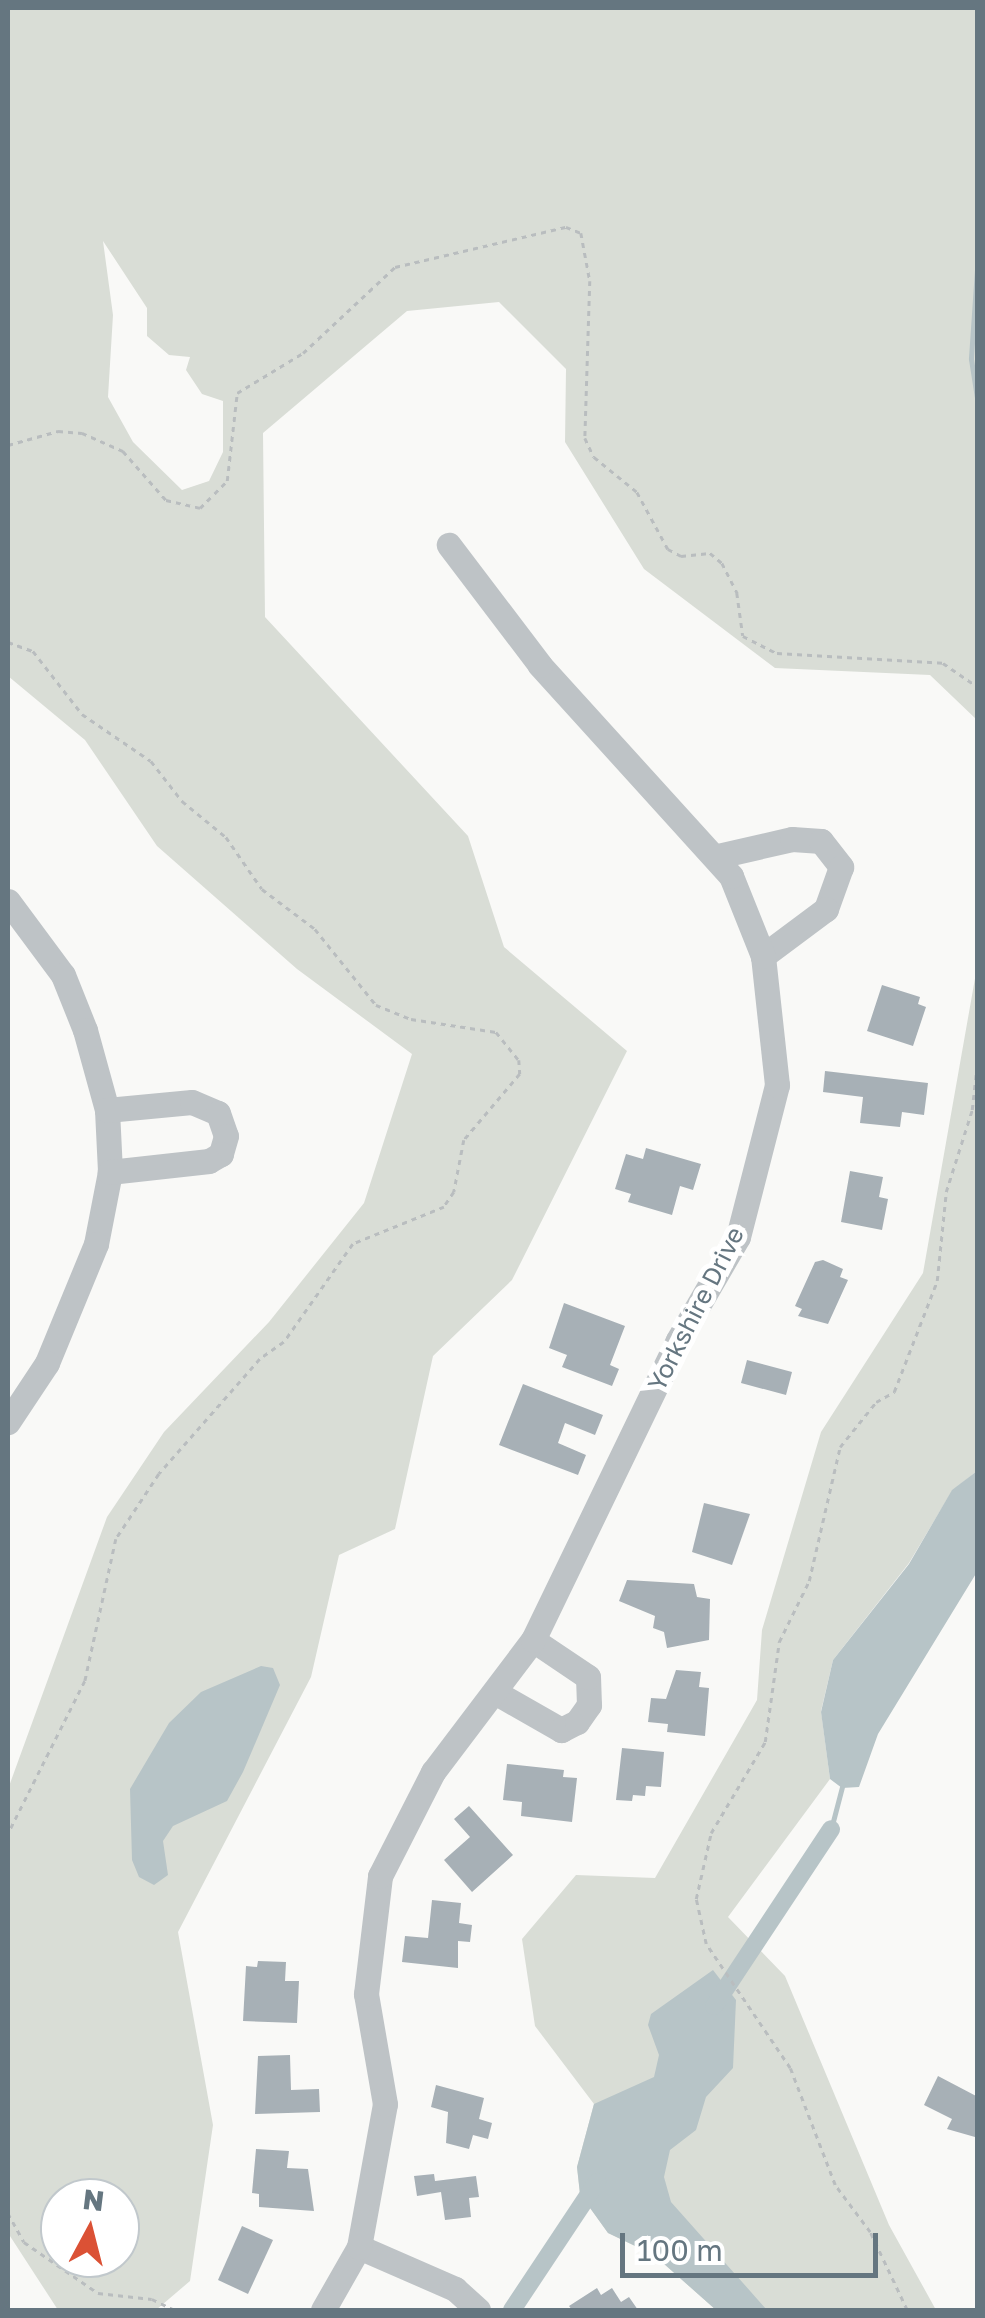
<!DOCTYPE html>
<style>
body{margin:0}
#map{position:relative;width:985px;height:2318px;overflow:hidden;background:#f9f9f7;font-family:"Golos Text",sans-serif}
div>[style]{position:absolute}
.green>*{inset:0;background:#d9ddd6}
.water>*{inset:0;background:#b7c4c7}
.stream>*{height:5px;margin:-2.5px;padding:0 2.5px;transform-origin:2.5px;border-radius:2.5px;background:#b7c4c7}
.canal>*{height:18px;margin:-9px;padding:0 9px;transform-origin:9px;border-radius:9px;background:#b7c4c7}
.building>*{inset:0;background:#a7b0b6}
.path>*{height:2.5px;margin-top:-1.25px;transform-origin:0;background:repeating-linear-gradient(90deg,#b9bdbf 0 5px,transparent 0 10px)}
.minor>*{height:25px;margin:-12.5px;padding:0 12.5px;transform-origin:12.5px;border-radius:12.5px;background:#bec3c6}
span{translate:-50% -50%;white-space:nowrap;text-align:center;line-height:1.15;-webkit-text-stroke:10px #fff;paint-order:stroke}
.street-label{font-size:25px;color:#657680}
.frame{position:absolute;inset:0;border:10px solid #657680;pointer-events:none}
.north{position:absolute;left:40px;top:2178px;width:100px;height:100px;box-sizing:border-box;background:#fff;border:2px solid #c1c8cc;border-radius:50%;rotate:7deg;font-size:28px;font-weight:700;line-height:40px;text-align:center;color:#657680}
.north::after{content:'';display:block;margin:auto;width:35px;height:45px;background:#db5135;clip-path:polygon(50% 0,100% 100%,50% 72%,0 100%)}
.scale{position:absolute;left:620px;top:2233px;width:258px;height:45px;box-sizing:border-box;border:5px solid #657680;border-top:0;padding-left:12px;font-size:30px;line-height:35px;white-space:nowrap;color:#657680;-webkit-text-stroke:8px #fff;paint-order:stroke}
</style>
<div id="map">
<div class="green">
<div style="clip-path:polygon(evenodd,8px 8px,977px 8px,977px 720px,930px 675px,775px 668px,644px 569px,565px 442px,566px 369px,499px 302px,407px 311px,263px 433px,265px 617px,468px 836px,504px 947px,627px 1051px,512px 1280px,433px 1356px,395px 1529px,339px 1555px,311px 1677px,178px 1932px,213px 2125px,190px 2281px,156px 2310px,58px 2310px,8px 2233px,8px 1789px,107px 1517px,164px 1432px,269px 1322px,364px 1203px,412px 1054px,297px 969px,157px 846px,85px 740px,8px 676px,8px 8px,103px 241px,147px 308px,147px 336px,169px 355px,190px 357px,186px 370px,202px 394px,223px 401px,223px 452px,209px 481px,182px 490px,133px 442px,108px 397px,113px 315px,103px 241px,8px 8px,60px 2198px,120px 2198px,120px 2258px,60px 2258px,60px 2198px)"></div>
<div style="clip-path:polygon(977px 967px,977px 1471px,952px 1491px,909px 1563px,833px 1660px,821px 1711px,830px 1779px,728px 1917px,785px 1976px,889px 2225px,936px 2310px,716px 2310px,654px 2255px,608px 2233px,580px 2194px,577px 2167px,594px 2104px,535px 2026px,522px 1939px,576px 1875px,655px 1878px,757px 1700px,762px 1630px,821px 1432px,923px 1273px)"></div>
</div>
<div class="water">
<div style="clip-path:polygon(977px 1471px,977px 1572px,878px 1734px,859px 1787px,842px 1788px,830px 1779px,821px 1712px,833px 1660px,909px 1564px,952px 1490px)"></div>
<div style="clip-path:polygon(261px 1666px,273px 1668px,280px 1685px,243px 1772px,227px 1801px,173px 1826px,163px 1841px,168px 1875px,154px 1885px,139px 1877px,132px 1860px,130px 1789px,169px 1723px,201px 1692px)"></div>
<div style="clip-path:polygon(713px 1970px,736px 2000px,733px 2068px,706px 2097px,696px 2130px,670px 2150px,664px 2177px,671px 2202px,767px 2310px,716px 2310px,654px 2255px,608px 2233px,580px 2194px,577px 2167px,594px 2104px,654px 2077px,659px 2055px,648px 2025px,651px 2014px)"></div>
</div>
<div class="stream">
<div style="left:978px;top:255px;width:104px;rotate:93.9deg"></div>
<div style="left:971px;top:359px;width:46px;rotate:81.2deg"></div>
<div style="left:831px;top:1829px;width:48px;rotate:-75.4deg"></div>
</div>
<div class="canal">
<div style="left:714px;top:2006px;width:212px;rotate:-56.5deg"></div>
<div style="left:512px;top:2310px;width:154px;rotate:-56.4deg"></div>
</div>
<div class="building">
<div style="clip-path:polygon(882px 985px,920px 997px,918px 1004px,926px 1007px,913px 1046px,867px 1031px)"></div>
<div style="clip-path:polygon(825px 1071px,928px 1083px,924px 1115px,902px 1112px,900px 1127px,860px 1123px,863px 1097px,823px 1092px)"></div>
<div style="clip-path:polygon(646px 1148px,701px 1164px,693px 1190px,680px 1186px,672px 1215px,628px 1202px,631px 1194px,615px 1189px,626px 1154px,643px 1159px)"></div>
<div style="clip-path:polygon(850px 1171px,883px 1177px,879px 1197px,888px 1199px,882px 1230px,841px 1222px)"></div>
<div style="clip-path:polygon(823px 1260px,843px 1269px,840px 1277px,848px 1280px,828px 1324px,798px 1316px,802px 1309px,795px 1306px,815px 1262px)"></div>
<div style="clip-path:polygon(564px 1303px,625px 1326px,610px 1365px,619px 1369px,612px 1386px,562px 1367px,567px 1355px,549px 1348px)"></div>
<div style="clip-path:polygon(747px 1360px,792px 1372px,786px 1395px,741px 1383px)"></div>
<div style="clip-path:polygon(523px 1384px,603px 1415px,595px 1435px,565px 1423px,558px 1443px,586px 1455px,578px 1475px,499px 1445px)"></div>
<div style="clip-path:polygon(704px 1503px,750px 1514px,732px 1565px,692px 1552px)"></div>
<div style="clip-path:polygon(627px 1580px,694px 1584px,697px 1597px,710px 1599px,709px 1640px,667px 1648px,664px 1632px,653px 1628px,655px 1616px,619px 1601px)"></div>
<div style="clip-path:polygon(676px 1670px,701px 1672px,699px 1687px,709px 1688px,705px 1736px,667px 1732px,668px 1724px,648px 1722px,651px 1698px,666px 1699px)"></div>
<div style="clip-path:polygon(622px 1748px,664px 1752px,661px 1787px,646px 1786px,645px 1796px,633px 1795px,632px 1801px,616px 1800px)"></div>
<div style="clip-path:polygon(507px 1764px,564px 1770px,563px 1777px,577px 1778px,572px 1822px,521px 1816px,522px 1802px,503px 1800px)"></div>
<div style="clip-path:polygon(469px 1806px,513px 1855px,472px 1892px,444px 1860px,470px 1837px,454px 1819px)"></div>
<div style="clip-path:polygon(432px 1900px,461px 1903px,459px 1923px,472px 1925px,470px 1942px,458px 1941px,458px 1968px,402px 1962px,405px 1936px,428px 1938px)"></div>
<div style="clip-path:polygon(258px 1961px,286px 1962px,285px 1981px,299px 1981px,297px 2023px,243px 2021px,246px 1966px,257px 1967px)"></div>
<div style="clip-path:polygon(290px 2055px,291px 2090px,319px 2089px,320px 2112px,255px 2114px,258px 2056px)"></div>
<div style="clip-path:polygon(938px 2076px,978px 2097px,975px 2137px,947px 2129px,952px 2119px,924px 2105px)"></div>
<div style="clip-path:polygon(436px 2085px,484px 2098px,479px 2119px,492px 2123px,488px 2139px,473px 2135px,469px 2149px,446px 2143px,448px 2112px,431px 2107px)"></div>
<div style="clip-path:polygon(256px 2149px,289px 2151px,287px 2168px,308px 2169px,314px 2211px,259px 2207px,259px 2194px,252px 2193px)"></div>
<div style="clip-path:polygon(434px 2174px,435px 2181px,476px 2176px,479px 2197px,469px 2198px,471px 2217px,445px 2220px,441px 2192px,417px 2196px,414px 2176px)"></div>
<div style="clip-path:polygon(242px 2226px,273px 2240px,248px 2294px,218px 2280px)"></div>
<div style="clip-path:polygon(597px 2288px,601px 2295px,612px 2288px,621px 2302px,629px 2297px,638px 2310px,572px 2310px,569px 2306px)"></div>
</div>
<div class="path">
<div style="left:8px;top:445px;width:52px;rotate:-15.6deg"></div>
<div style="left:58px;top:431px;width:24px;rotate:5deg"></div>
<div style="left:82px;top:433px;width:45px;rotate:23.7deg"></div>
<div style="left:123px;top:451px;width:65px;rotate:48.7deg"></div>
<div style="left:166px;top:500px;width:35px;rotate:13deg"></div>
<div style="left:200px;top:508px;width:38px;rotate:-45deg"></div>
<div style="left:227px;top:481px;width:89px;rotate:-83.5deg"></div>
<div style="left:237px;top:393px;width:77px;rotate:-31.2deg"></div>
<div style="left:303px;top:353px;width:126px;rotate:-43.1deg"></div>
<div style="left:395px;top:267px;width:176px;rotate:-13.2deg"></div>
<div style="left:566px;top:227px;width:16px;rotate:22deg"></div>
<div style="left:581px;top:233px;width:49px;rotate:79.4deg"></div>
<div style="left:590px;top:281px;width:157px;rotate:91.8deg"></div>
<div style="left:585px;top:438px;width:21px;rotate:65deg"></div>
<div style="left:594px;top:457px;width:55px;rotate:39.1deg"></div>
<div style="left:637px;top:492px;width:65px;rotate:61.5deg"></div>
<div style="left:668px;top:549px;width:15px;rotate:28deg"></div>
<div style="left:681px;top:556px;width:29px;rotate:-6deg"></div>
<div style="left:710px;top:553px;width:16px;rotate:40deg"></div>
<div style="left:722px;top:563px;width:34px;rotate:63deg"></div>
<div style="left:737px;top:593px;width:43px;rotate:82.1deg"></div>
<div style="left:743px;top:636px;width:38px;rotate:27deg"></div>
<div style="left:777px;top:653px;width:166px;rotate:3.4deg"></div>
<div style="left:943px;top:663px;width:42px;rotate:34.4deg"></div>
<div style="left:8px;top:642px;width:27px;rotate:20deg"></div>
<div style="left:33px;top:651px;width:80px;rotate:52.1deg"></div>
<div style="left:82px;top:714px;width:83px;rotate:34.3deg"></div>
<div style="left:151px;top:761px;width:51px;rotate:52.2deg"></div>
<div style="left:182px;top:801px;width:57px;rotate:39.3deg"></div>
<div style="left:226px;top:837px;width:63px;rotate:55.3deg"></div>
<div style="left:262px;top:889px;width:66px;rotate:37deg"></div>
<div style="left:315px;top:929px;width:97px;rotate:51.2deg"></div>
<div style="left:376px;top:1005px;width:38px;rotate:22deg"></div>
<div style="left:411px;top:1019px;width:86px;rotate:8.7deg"></div>
<div style="left:496px;top:1032px;width:36px;rotate:51deg"></div>
<div style="left:519px;top:1060px;width:14px;rotate:86deg"></div>
<div style="left:520px;top:1074px;width:87px;rotate:130.3deg"></div>
<div style="left:464px;top:1140px;width:53px;rotate:100.9deg"></div>
<div style="left:454px;top:1192px;width:18px;rotate:124deg"></div>
<div style="left:444px;top:1207px;width:98px;rotate:157.9deg"></div>
<div style="left:353px;top:1244px;width:120px;rotate:125.1deg"></div>
<div style="left:284px;top:1342px;width:29px;rotate:145deg"></div>
<div style="left:260px;top:1359px;width:153px;rotate:131.3deg"></div>
<div style="left:159px;top:1474px;width:78px;rotate:123.5deg"></div>
<div style="left:116px;top:1539px;width:145px;rotate:102.3deg"></div>
<div style="left:85px;top:1681px;width:171px;rotate:116.7deg"></div>
<div style="left:8px;top:2213px;width:33px;rotate:61deg"></div>
<div style="left:24px;top:2242px;width:90px;rotate:34.6deg"></div>
<div style="left:98px;top:2293px;width:54px;rotate:6.3deg"></div>
<div style="left:152px;top:2299px;width:25px;rotate:26deg"></div>
<div style="left:907px;top:2310px;width:86px;rotate:-115.4deg"></div>
<div style="left:870px;top:2232px;width:59px;rotate:-126.7deg"></div>
<div style="left:835px;top:2185px;width:125px;rotate:-111deg"></div>
<div style="left:790px;top:2068px;width:150px;rotate:-124.1deg"></div>
<div style="left:706px;top:1944px;width:46px;rotate:-102.5deg"></div>
<div style="left:696px;top:1899px;width:68px;rotate:-77.2deg"></div>
<div style="left:711px;top:1833px;width:106px;rotate:-59.3deg"></div>
<div style="left:765px;top:1742px;width:101px;rotate:-82deg"></div>
<div style="left:779px;top:1642px;width:68px;rotate:-63.8deg"></div>
<div style="left:809px;top:1581px;width:138px;rotate:-77deg"></div>
<div style="left:840px;top:1447px;width:58px;rotate:-51.3deg"></div>
<div style="left:876px;top:1402px;width:21px;rotate:-29deg"></div>
<div style="left:894px;top:1392px;width:119px;rotate:-68.8deg"></div>
<div style="left:937px;top:1281px;width:89px;rotate:-84.2deg"></div>
<div style="left:946px;top:1192px;width:86px;rotate:-72.4deg"></div>
<div style="left:972px;top:1110px;width:54px;rotate:-83.7deg"></div>
</div>
<div class="minor">
<div style="left:718px;top:856px;width:76px;rotate:-12.9deg"></div>
<div style="left:792px;top:839px;width:29px;rotate:4deg"></div>
<div style="left:821px;top:841px;width:33px;rotate:52deg"></div>
<div style="left:841px;top:867px;width:45px;rotate:109.7deg"></div>
<div style="left:826px;top:909px;width:79px;rotate:143.3deg"></div>
<div style="left:8px;top:901px;width:92px;rotate:53.4deg"></div>
<div style="left:63px;top:975px;width:59px;rotate:68.2deg"></div>
<div style="left:85px;top:1030px;width:83px;rotate:74.6deg"></div>
<div style="left:107px;top:1110px;width:62px;rotate:87.2deg"></div>
<div style="left:110px;top:1172px;width:73px;rotate:101deg"></div>
<div style="left:96px;top:1244px;width:129px;rotate:112.4deg"></div>
<div style="left:47px;top:1363px;width:71px;rotate:123.5deg"></div>
<div style="left:107px;top:1110px;width:85px;rotate:-5.4deg"></div>
<div style="left:192px;top:1102px;width:28px;rotate:23deg"></div>
<div style="left:218px;top:1113px;width:24px;rotate:71deg"></div>
<div style="left:226px;top:1136px;width:19px;rotate:106deg"></div>
<div style="left:221px;top:1154px;width:14px;rotate:150deg"></div>
<div style="left:209px;top:1161px;width:100px;rotate:173.7deg"></div>
<div style="left:498px;top:1694px;width:73px;rotate:29.7deg"></div>
<div style="left:561px;top:1730px;width:18px;rotate:-27deg"></div>
<div style="left:577px;top:1722px;width:21px;rotate:-55deg"></div>
<div style="left:589px;top:1705px;width:28px;rotate:-92deg"></div>
<div style="left:588px;top:1677px;width:66px;rotate:-146.1deg"></div>
<div style="left:359px;top:2247px;width:105px;rotate:23.6deg"></div>
<div style="left:455px;top:2289px;width:31px;rotate:42deg"></div>
<div style="left:323px;top:2310px;width:73px;rotate:-60.3deg"></div>
<div style="left:359px;top:2247px;width:145px;rotate:-79.7deg"></div>
<div style="left:385px;top:2104px;width:112px;rotate:-99.8deg"></div>
<div style="left:366px;top:1994px;width:119px;rotate:-83.2deg"></div>
<div style="left:380px;top:1876px;width:117px;rotate:-63deg"></div>
<div style="left:433px;top:1772px;width:166px;rotate:-52.9deg"></div>
<div style="left:533px;top:1640px;width:333px;rotate:-64.2deg"></div>
<div style="left:678px;top:1340px;width:119px;rotate:-59.8deg"></div>
<div style="left:738px;top:1237px;width:157px;rotate:-75.6deg"></div>
<div style="left:777px;top:1085px;width:130px;rotate:-96.2deg"></div>
<div style="left:763px;top:956px;width:86px;rotate:-111.8deg"></div>
<div style="left:731px;top:876px;width:285px;rotate:-132.2deg"></div>
<div style="left:540px;top:665px;width:151px;rotate:-127.2deg"></div>
</div>
<div class="street-label">
<span style="left:696px;top:1309px;rotate:-63deg">Yorkshire Drive</span>
</div>
<div class="frame"></div>
<div class="north">N</div>
<div class="scale">100 m</div>
</div>
